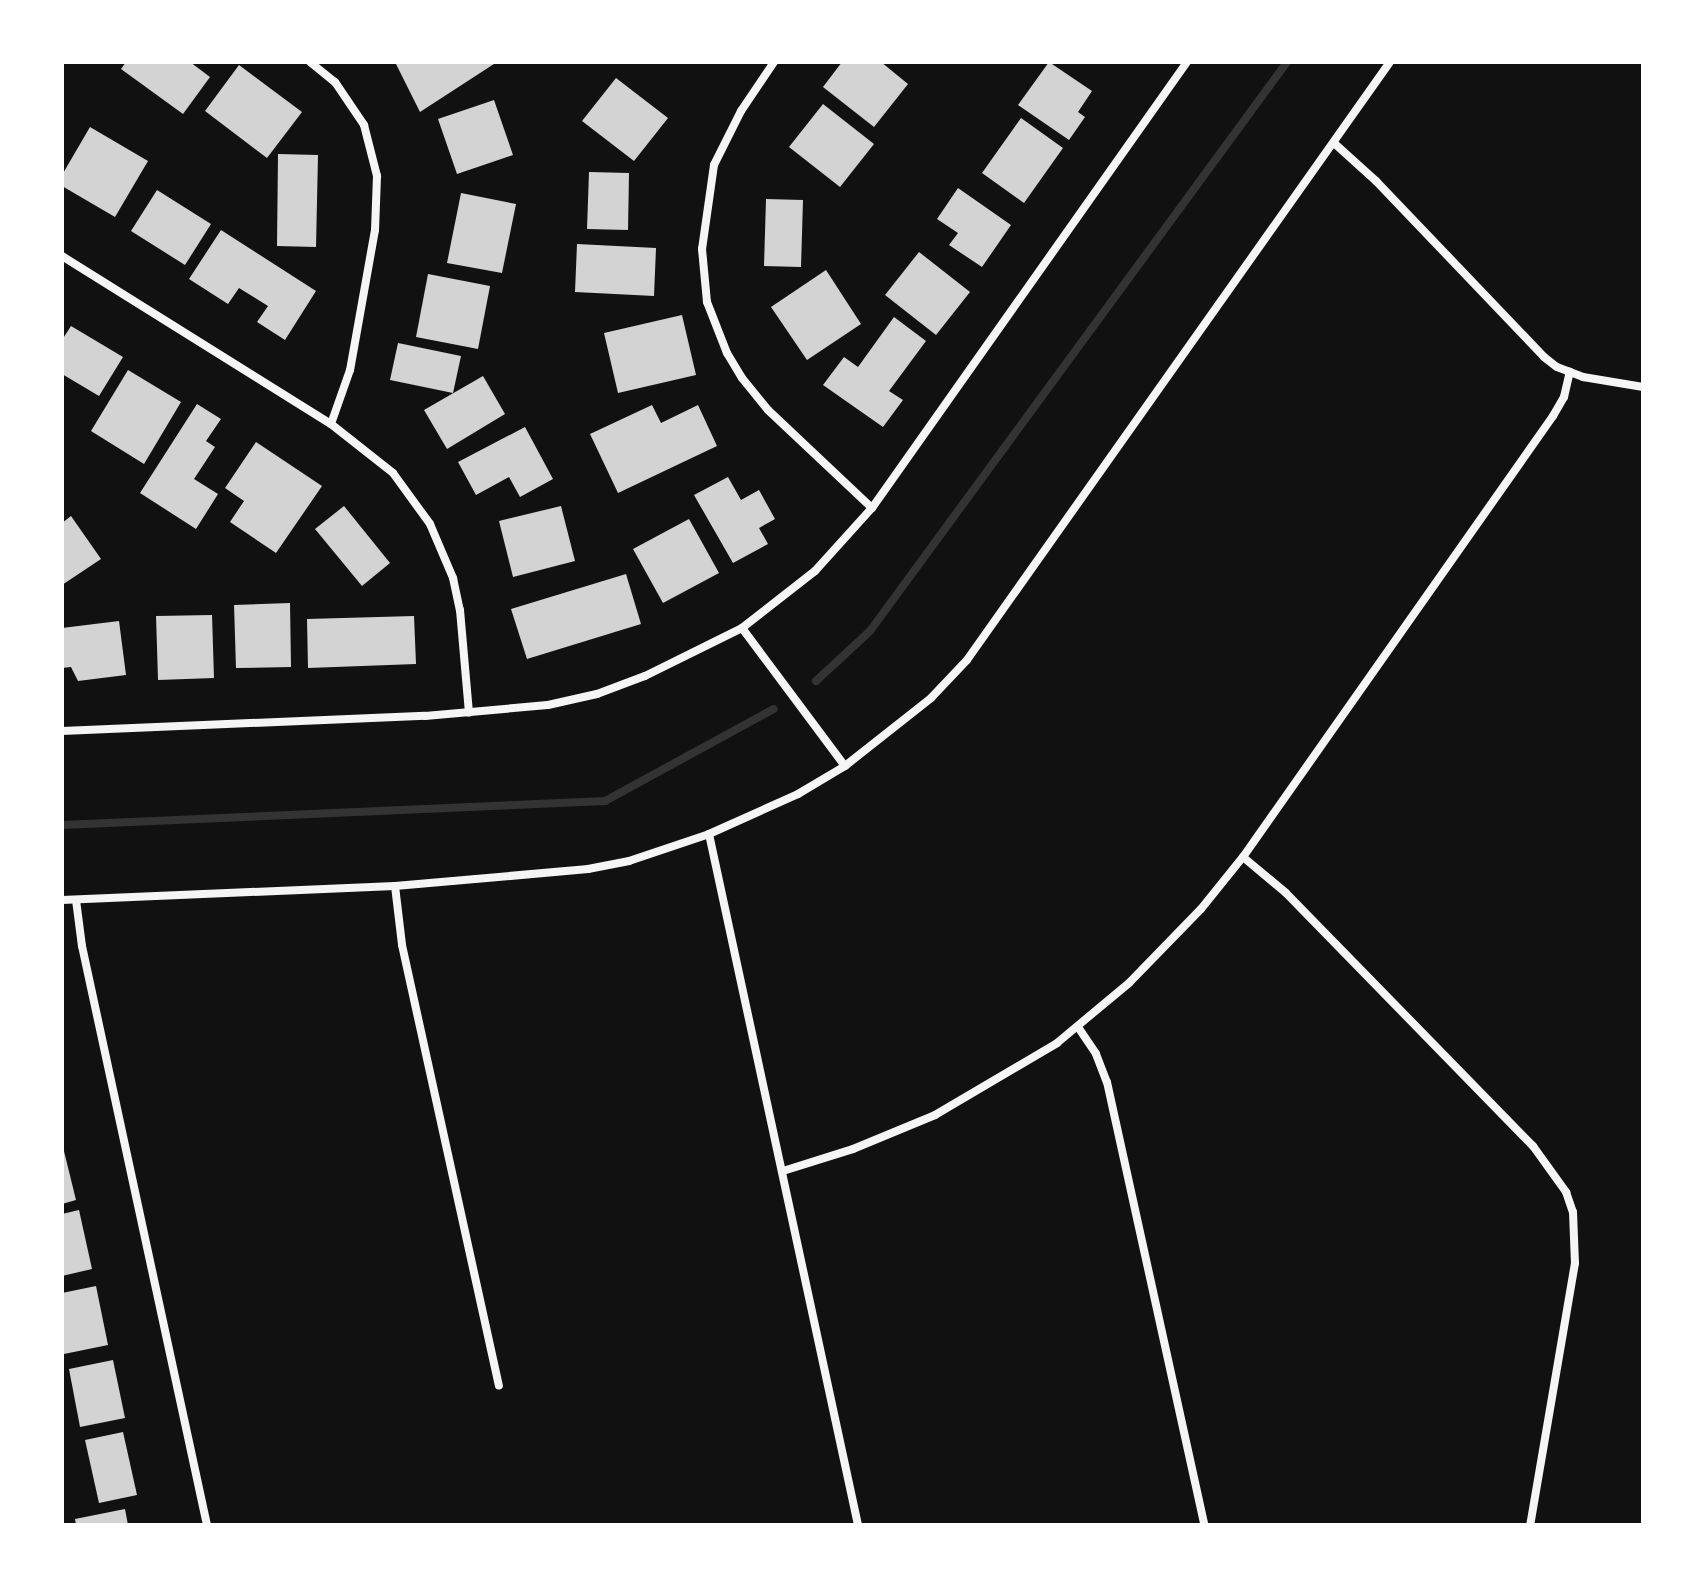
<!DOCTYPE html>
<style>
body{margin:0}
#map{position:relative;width:1705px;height:1587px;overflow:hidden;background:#111;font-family:Mulish,sans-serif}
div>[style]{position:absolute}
.stream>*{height:8px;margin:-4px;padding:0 4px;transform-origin:4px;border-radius:4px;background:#333}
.building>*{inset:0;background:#d3d3d3}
.minor>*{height:8px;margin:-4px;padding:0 4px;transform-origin:4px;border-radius:4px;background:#f5f5f5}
span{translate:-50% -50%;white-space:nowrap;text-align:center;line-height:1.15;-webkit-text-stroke:8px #fff;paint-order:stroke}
.frame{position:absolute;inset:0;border:64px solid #fff;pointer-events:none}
</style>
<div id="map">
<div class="stream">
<div style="left:816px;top:681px;width:74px;rotate:-42.8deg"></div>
<div style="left:870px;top:631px;width:705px;rotate:-53.76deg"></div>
<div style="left:62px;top:825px;width:544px;rotate:-2.53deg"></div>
<div style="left:605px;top:801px;width:192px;rotate:-28.6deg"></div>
</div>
<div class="building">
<div style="clip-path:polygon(126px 62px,190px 62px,210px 77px,183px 114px,121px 69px)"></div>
<div style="clip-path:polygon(395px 62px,497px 62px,420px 112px)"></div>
<div style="clip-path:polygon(842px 62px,881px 62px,908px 84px,874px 127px,823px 87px)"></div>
<div style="clip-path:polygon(1049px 62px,1092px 91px,1078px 112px,1085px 117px,1069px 140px,1018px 105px)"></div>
<div style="clip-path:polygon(239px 65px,302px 112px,267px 158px,205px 111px)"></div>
<div style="clip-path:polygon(616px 78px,668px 118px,634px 161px,582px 121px)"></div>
<div style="clip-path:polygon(494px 100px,513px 155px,457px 174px,438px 119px)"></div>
<div style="clip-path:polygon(823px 104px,874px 144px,840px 187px,789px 147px)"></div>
<div style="clip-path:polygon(1021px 118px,1063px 148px,1024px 203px,982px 173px)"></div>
<div style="clip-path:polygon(90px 127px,148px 161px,115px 217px,62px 186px,62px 175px)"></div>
<div style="clip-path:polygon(278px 154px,318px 155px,316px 247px,277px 246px)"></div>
<div style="clip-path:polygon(589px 172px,629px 173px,628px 230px,587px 229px)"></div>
<div style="clip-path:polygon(958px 188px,1011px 225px,982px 267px,949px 245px,958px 233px,937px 219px)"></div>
<div style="clip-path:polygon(157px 190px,211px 224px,185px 265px,131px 231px)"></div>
<div style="clip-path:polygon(461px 193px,516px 204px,502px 273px,447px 263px)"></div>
<div style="clip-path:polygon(766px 199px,803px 200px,801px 267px,764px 266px)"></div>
<div style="clip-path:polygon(221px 230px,316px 291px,285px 340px,257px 322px,268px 306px,239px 288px,228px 304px,189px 279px)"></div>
<div style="clip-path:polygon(577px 244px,656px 248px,654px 296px,575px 292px)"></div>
<div style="clip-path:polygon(919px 252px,970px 292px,936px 335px,885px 295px)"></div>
<div style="clip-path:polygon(826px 270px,861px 324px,807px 360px,771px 307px)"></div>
<div style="clip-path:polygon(428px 274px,490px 286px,478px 349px,416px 337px)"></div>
<div style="clip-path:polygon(682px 315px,696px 375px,618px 393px,604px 333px)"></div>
<div style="clip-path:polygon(894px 317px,926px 341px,889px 391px,903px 400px,883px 427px,823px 385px,844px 357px,858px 367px)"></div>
<div style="clip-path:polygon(71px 326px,123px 357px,99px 396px,62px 374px,62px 340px)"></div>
<div style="clip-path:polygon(398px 343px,461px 356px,453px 393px,390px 380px)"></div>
<div style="clip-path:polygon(128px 370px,181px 402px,144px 464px,91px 431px)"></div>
<div style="clip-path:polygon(483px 376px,505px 414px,447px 449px,424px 410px)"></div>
<div style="clip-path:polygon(197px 404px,221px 419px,206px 441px,215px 447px,194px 479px,218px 494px,196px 529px,140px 493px)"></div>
<div style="clip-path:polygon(652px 405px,661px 423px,698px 405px,717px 446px,618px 493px,590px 434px)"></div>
<div style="clip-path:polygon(525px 427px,553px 479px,520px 497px,509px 477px,476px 495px,458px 462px)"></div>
<div style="clip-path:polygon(256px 442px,322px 486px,276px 553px,230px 522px,244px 501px,225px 488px)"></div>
<div style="clip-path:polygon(728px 477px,741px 500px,759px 490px,775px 519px,759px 528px,768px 544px,733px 563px,694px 495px)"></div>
<div style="clip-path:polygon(344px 506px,390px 563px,362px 586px,315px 529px)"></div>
<div style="clip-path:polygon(561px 506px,575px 561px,513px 577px,499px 521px)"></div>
<div style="clip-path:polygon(71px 516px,101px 559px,62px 585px,62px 523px)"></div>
<div style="clip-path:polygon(689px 519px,719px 573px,663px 603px,633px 549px)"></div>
<div style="clip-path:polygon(626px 574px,641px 624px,527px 659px,511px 609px)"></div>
<div style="clip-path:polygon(290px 603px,291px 667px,236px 668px,234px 605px)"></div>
<div style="clip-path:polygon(212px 615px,214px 678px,158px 680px,156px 616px)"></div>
<div style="clip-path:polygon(414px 616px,416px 664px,308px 668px,307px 619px)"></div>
<div style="clip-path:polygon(119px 621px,126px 675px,78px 681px,71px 667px,62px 668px,62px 628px)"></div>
<div style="clip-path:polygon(62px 1143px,76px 1200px,62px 1204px)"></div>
<div style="clip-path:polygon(79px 1210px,92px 1269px,62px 1276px,62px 1214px)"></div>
<div style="clip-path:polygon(96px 1286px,108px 1345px,64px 1354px,62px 1293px)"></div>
<div style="clip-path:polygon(113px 1360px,125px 1418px,80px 1427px,69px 1369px)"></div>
<div style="clip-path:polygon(123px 1432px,137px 1495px,99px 1503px,85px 1440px)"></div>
<div style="clip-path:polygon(125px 1509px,128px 1525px,76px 1525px,75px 1519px)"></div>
</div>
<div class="minor">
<div style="left:310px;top:62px;width:32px;rotate:39deg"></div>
<div style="left:335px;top:82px;width:52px;rotate:56deg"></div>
<div style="left:364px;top:125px;width:53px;rotate:75.7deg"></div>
<div style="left:377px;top:176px;width:54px;rotate:92.1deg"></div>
<div style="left:375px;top:230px;width:142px;rotate:100.1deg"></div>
<div style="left:350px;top:370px;width:57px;rotate:109.4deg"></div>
<div style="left:774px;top:62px;width:59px;rotate:124deg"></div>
<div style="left:741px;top:111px;width:60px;rotate:116.6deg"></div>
<div style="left:714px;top:165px;width:85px;rotate:98.1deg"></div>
<div style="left:702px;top:249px;width:53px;rotate:84.6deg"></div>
<div style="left:707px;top:302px;width:55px;rotate:68.6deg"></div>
<div style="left:727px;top:353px;width:29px;rotate:59deg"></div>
<div style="left:742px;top:378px;width:41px;rotate:50.9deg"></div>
<div style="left:768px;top:410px;width:143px;rotate:43.3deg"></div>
<div style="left:1334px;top:143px;width:57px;rotate:42.1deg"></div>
<div style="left:1376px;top:181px;width:243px;rotate:46.3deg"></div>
<div style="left:1544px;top:357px;width:16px;rotate:38deg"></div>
<div style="left:1557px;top:367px;width:28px;rotate:21deg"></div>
<div style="left:1583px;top:377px;width:61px;rotate:9.5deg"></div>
<div style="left:62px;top:256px;width:317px;rotate:32deg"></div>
<div style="left:331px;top:424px;width:79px;rotate:38.3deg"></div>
<div style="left:393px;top:473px;width:63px;rotate:54deg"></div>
<div style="left:430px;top:524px;width:59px;rotate:66.9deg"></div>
<div style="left:453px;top:578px;width:33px;rotate:78deg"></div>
<div style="left:460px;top:610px;width:103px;rotate:85deg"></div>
<div style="left:742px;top:628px;width:172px;rotate:53.3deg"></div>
<div style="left:62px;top:731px;width:363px;rotate:-2.4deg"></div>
<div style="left:425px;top:716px;width:123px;rotate:-5.1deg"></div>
<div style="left:548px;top:705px;width:50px;rotate:-12.7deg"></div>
<div style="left:597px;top:694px;width:51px;rotate:-20.6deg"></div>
<div style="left:645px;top:676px;width:108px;rotate:-26.3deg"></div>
<div style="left:742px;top:628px;width:93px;rotate:-38deg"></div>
<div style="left:815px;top:571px;width:85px;rotate:-47.9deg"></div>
<div style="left:872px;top:508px;width:546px;rotate:-54.77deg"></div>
<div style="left:709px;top:834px;width:707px;rotate:77.83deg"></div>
<div style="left:1243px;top:857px;width:56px;rotate:39.9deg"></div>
<div style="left:1286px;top:893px;width:354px;rotate:45.7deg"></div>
<div style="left:1533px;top:1146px;width:57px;rotate:54.3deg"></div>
<div style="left:1566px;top:1192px;width:21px;rotate:71deg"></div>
<div style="left:1573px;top:1212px;width:51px;rotate:87.8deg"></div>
<div style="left:1575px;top:1263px;width:266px;rotate:99.7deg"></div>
<div style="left:395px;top:886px;width:59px;rotate:83.2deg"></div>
<div style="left:402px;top:945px;width:451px;rotate:77.6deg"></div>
<div style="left:62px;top:900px;width:333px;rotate:-2.4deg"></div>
<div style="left:395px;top:886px;width:194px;rotate:-5deg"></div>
<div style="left:588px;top:869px;width:42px;rotate:-11deg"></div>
<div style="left:629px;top:861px;width:84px;rotate:-18.6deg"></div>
<div style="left:709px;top:834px;width:98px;rotate:-24.2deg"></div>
<div style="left:798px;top:794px;width:55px;rotate:-30.8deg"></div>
<div style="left:845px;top:766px;width:110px;rotate:-38.3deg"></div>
<div style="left:931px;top:698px;width:52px;rotate:-46.5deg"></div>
<div style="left:967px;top:660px;width:732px;rotate:-54.73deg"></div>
<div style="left:76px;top:900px;width:46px;rotate:82.6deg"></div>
<div style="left:82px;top:946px;width:592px;rotate:77.82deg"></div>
<div style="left:1078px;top:1027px;width:32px;rotate:56deg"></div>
<div style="left:1096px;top:1054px;width:30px;rotate:69deg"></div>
<div style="left:1107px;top:1082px;width:453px;rotate:77.6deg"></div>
<div style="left:783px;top:1171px;width:73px;rotate:-17.4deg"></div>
<div style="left:853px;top:1149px;width:89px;rotate:-22.5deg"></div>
<div style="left:935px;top:1115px;width:142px;rotate:-30.5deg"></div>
<div style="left:1057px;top:1043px;width:94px;rotate:-39.8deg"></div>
<div style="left:1129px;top:983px;width:103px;rotate:-45.8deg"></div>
<div style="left:1201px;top:909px;width:67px;rotate:-51.1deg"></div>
<div style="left:1243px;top:857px;width:539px;rotate:-54.89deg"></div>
<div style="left:1553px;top:416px;width:22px;rotate:-60deg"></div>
<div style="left:1564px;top:397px;width:26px;rotate:-77deg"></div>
</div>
<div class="frame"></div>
</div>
